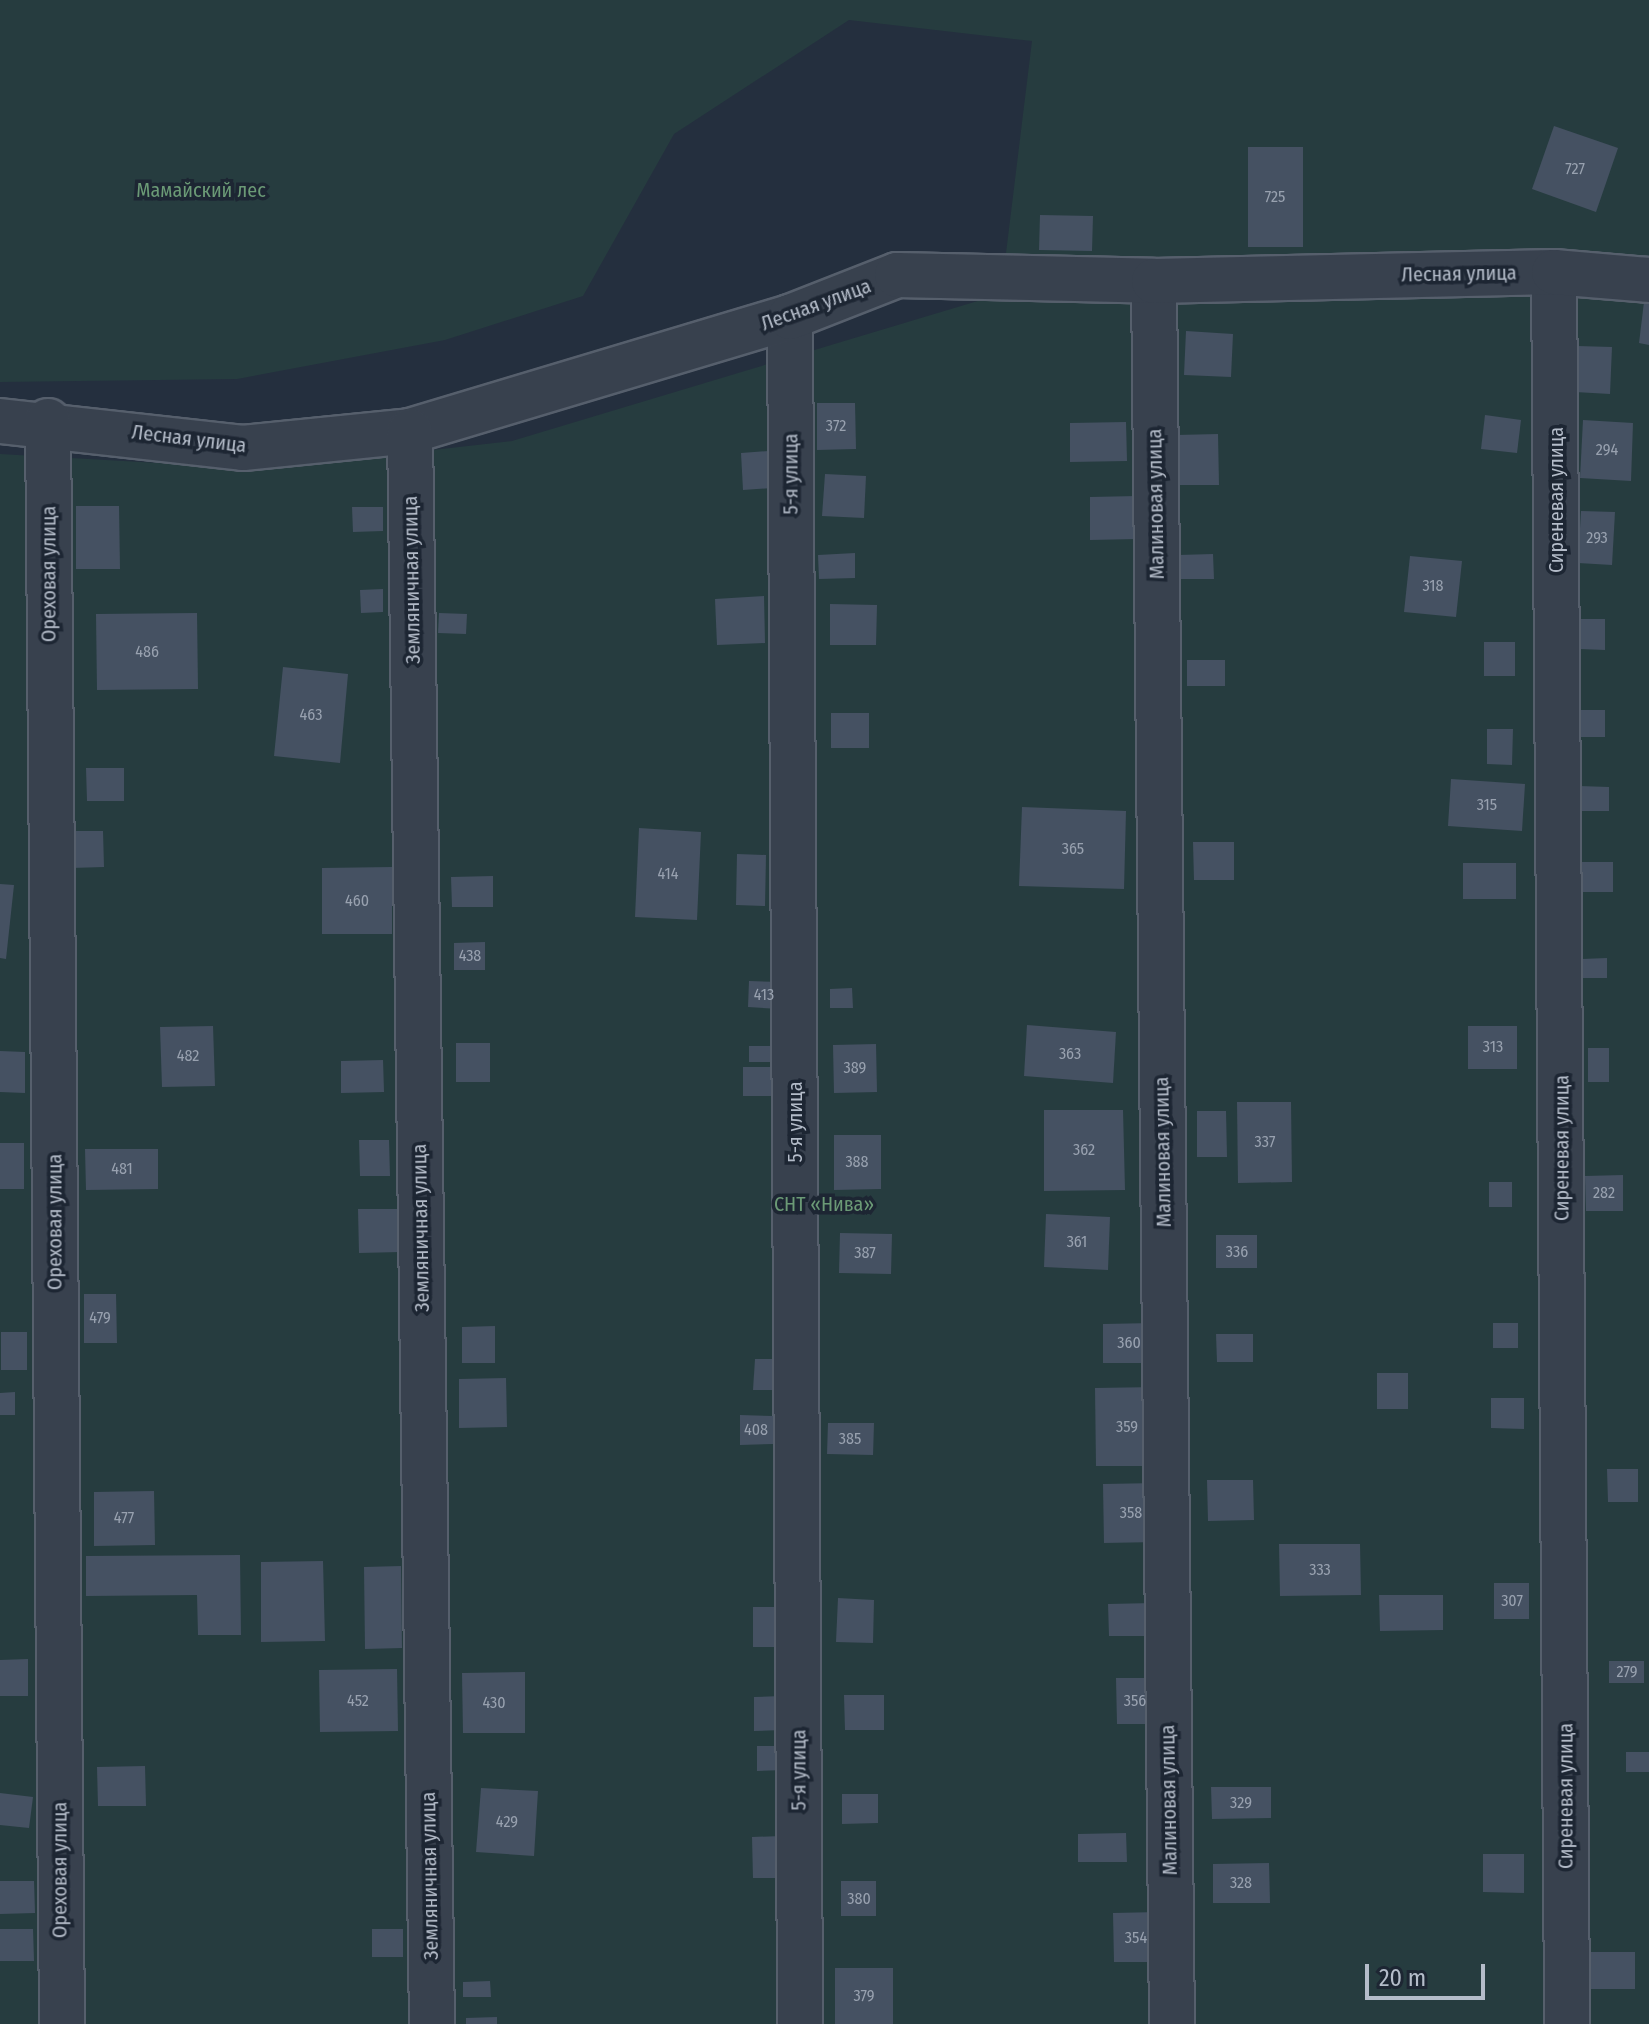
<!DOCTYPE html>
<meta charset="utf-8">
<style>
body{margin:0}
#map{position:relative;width:1649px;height:2024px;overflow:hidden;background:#242f3e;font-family:"Fira Sans Condensed",sans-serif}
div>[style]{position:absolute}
.green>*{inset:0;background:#263c3f}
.building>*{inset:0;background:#455162}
.roads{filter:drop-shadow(2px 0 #565f6c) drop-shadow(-2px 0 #565f6c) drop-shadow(0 2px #565f6c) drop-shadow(0 -2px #565f6c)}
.minor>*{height:44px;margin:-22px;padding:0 22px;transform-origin:22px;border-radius:22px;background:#38414e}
span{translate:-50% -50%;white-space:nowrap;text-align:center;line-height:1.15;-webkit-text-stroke:7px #1d2633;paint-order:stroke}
.number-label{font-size:16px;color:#98a1af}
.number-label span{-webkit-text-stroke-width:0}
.park-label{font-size:20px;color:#6b9a76}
.street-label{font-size:20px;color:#b4bcc9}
.scale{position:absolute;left:1365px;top:1964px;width:120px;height:36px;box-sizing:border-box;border:4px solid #b4bcc9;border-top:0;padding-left:10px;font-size:24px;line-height:28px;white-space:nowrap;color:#b4bcc9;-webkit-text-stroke:6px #1d2633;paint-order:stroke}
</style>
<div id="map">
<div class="green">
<div style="clip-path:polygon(0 0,1649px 0,1649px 2024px,0 2024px,0 454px,265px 469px,512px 441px,1001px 294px,1032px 41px,849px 20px,674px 134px,583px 296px,445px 340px,237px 379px,0 382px)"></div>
</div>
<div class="building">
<div style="clip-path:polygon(1554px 126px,1618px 148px,1596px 212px,1532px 189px)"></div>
<div style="clip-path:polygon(1248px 147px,1303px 147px,1303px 247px,1248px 247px)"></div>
<div style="clip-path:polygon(1040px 215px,1093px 216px,1092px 251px,1039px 250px)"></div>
<div style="clip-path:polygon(1644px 302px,1649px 303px,1649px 345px,1639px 343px)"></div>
<div style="clip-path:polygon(1186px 331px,1233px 334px,1231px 377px,1184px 375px)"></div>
<div style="clip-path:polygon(1577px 346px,1612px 347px,1610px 394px,1575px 392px)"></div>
<div style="clip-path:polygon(817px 403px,855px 403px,856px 449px,817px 450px)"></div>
<div style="clip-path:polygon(1485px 415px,1521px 420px,1517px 453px,1481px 449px)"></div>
<div style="clip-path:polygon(1583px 420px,1633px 423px,1631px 481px,1580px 478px)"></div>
<div style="clip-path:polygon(1126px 422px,1127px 461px,1070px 462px,1070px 423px)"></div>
<div style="clip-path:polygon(1218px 434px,1219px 485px,1177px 485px,1176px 435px)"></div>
<div style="clip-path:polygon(769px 451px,772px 488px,743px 490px,741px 453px)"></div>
<div style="clip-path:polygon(825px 474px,866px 476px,864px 518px,822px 516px)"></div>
<div style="clip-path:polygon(1137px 496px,1137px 539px,1090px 540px,1090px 497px)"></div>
<div style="clip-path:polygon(76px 506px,119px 506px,120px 569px,76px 569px)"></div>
<div style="clip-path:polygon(352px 507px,383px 507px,383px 531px,353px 532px)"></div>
<div style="clip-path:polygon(1581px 511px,1615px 512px,1612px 565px,1578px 563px)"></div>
<div style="clip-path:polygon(855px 553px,855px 578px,819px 579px,818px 555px)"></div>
<div style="clip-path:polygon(1213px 554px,1214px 579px,1178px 579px,1178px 555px)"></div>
<div style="clip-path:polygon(1410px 556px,1462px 561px,1456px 617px,1404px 612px)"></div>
<div style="clip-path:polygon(383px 589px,383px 612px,361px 613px,360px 590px)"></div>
<div style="clip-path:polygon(764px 596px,765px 643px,717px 645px,715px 599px)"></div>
<div style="clip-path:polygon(830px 604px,877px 605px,876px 645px,830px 645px)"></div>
<div style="clip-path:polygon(197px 613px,198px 689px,97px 690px,96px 614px)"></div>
<div style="clip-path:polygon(439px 613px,467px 614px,466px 634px,438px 633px)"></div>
<div style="clip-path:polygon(1579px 619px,1605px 619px,1605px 650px,1580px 649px)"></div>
<div style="clip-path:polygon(1484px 642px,1515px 642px,1515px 676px,1484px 676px)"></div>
<div style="clip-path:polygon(1187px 660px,1225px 660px,1225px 686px,1187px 686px)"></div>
<div style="clip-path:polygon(283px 667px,348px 674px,340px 763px,274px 756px)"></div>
<div style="clip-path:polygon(1580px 710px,1605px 710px,1605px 737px,1581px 737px)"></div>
<div style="clip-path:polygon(831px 713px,869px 713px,869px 748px,831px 748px)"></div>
<div style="clip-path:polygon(1487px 729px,1513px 729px,1512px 765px,1487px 764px)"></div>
<div style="clip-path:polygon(86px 768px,124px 768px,124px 801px,87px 801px)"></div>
<div style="clip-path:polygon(1451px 779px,1525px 784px,1522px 831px,1448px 826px)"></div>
<div style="clip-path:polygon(1579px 786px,1609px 787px,1609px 811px,1580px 811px)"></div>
<div style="clip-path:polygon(1022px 807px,1126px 811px,1124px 889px,1019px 886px)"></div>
<div style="clip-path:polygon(639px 828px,701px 832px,697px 920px,635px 917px)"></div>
<div style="clip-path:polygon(71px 831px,103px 831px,104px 867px,71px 868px)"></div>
<div style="clip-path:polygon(1193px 842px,1234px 842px,1234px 880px,1194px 880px)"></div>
<div style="clip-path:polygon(737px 854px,766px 855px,765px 906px,736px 905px)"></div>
<div style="clip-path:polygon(1579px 862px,1613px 862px,1613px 892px,1579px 892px)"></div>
<div style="clip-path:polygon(1463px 863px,1516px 863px,1516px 899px,1463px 899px)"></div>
<div style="clip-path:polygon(392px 867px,392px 934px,322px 934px,322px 868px)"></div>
<div style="clip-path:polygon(493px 876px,493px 907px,452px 907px,451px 877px)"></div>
<div style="clip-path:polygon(0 884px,14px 885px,6px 959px,0 958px)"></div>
<div style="clip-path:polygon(485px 942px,485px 970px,454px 970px,454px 943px)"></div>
<div style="clip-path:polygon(1607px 958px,1607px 978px,1582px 978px,1582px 959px)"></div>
<div style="clip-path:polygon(749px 981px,781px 982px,780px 1009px,748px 1007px)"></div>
<div style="clip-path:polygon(852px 988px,853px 1008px,830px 1008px,830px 989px)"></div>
<div style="clip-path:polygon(1027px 1025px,1116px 1032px,1113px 1083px,1024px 1076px)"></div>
<div style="clip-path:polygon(213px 1026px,215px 1086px,162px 1087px,160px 1027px)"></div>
<div style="clip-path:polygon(1468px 1026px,1517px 1026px,1517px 1069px,1468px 1069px)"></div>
<div style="clip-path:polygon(456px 1043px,490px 1043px,490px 1082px,456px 1082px)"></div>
<div style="clip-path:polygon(876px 1044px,877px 1092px,834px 1093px,833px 1045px)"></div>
<div style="clip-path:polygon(749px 1046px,778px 1046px,778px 1062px,749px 1062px)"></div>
<div style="clip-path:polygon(1588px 1048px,1609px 1048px,1609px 1082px,1588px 1082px)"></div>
<div style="clip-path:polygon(0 1051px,25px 1052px,25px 1093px,0 1092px)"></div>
<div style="clip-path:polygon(383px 1060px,384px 1092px,341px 1093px,341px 1061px)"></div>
<div style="clip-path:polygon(743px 1067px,779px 1067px,778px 1096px,743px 1096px)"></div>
<div style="clip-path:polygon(1237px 1102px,1291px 1102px,1292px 1182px,1238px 1183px)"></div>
<div style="clip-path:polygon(1044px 1110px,1123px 1110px,1125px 1190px,1044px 1191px)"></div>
<div style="clip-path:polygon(1197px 1111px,1226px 1111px,1227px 1157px,1197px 1157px)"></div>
<div style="clip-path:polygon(834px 1135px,881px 1135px,881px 1189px,834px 1190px)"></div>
<div style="clip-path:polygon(359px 1140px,389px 1140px,390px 1176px,360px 1176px)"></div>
<div style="clip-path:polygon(0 1143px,24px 1143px,24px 1189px,0 1189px)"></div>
<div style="clip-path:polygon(85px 1149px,158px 1149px,158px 1189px,86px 1190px)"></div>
<div style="clip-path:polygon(1623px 1175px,1623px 1211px,1586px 1211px,1585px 1176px)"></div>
<div style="clip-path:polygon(1489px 1182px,1512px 1182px,1512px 1207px,1489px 1207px)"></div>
<div style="clip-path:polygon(358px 1209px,400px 1209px,400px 1252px,359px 1253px)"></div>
<div style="clip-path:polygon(1046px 1214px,1110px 1217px,1108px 1270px,1044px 1267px)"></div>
<div style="clip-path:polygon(840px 1233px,892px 1234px,891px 1274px,839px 1273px)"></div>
<div style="clip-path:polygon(1216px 1235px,1257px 1235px,1257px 1268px,1216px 1268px)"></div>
<div style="clip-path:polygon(84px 1294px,116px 1294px,117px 1343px,84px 1343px)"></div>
<div style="clip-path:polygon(1154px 1323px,1154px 1363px,1103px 1363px,1103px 1324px)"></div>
<div style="clip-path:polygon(1493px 1323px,1518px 1323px,1518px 1348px,1493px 1348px)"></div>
<div style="clip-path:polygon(495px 1326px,495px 1363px,462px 1363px,462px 1327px)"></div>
<div style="clip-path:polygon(1px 1332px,27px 1332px,27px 1370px,1px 1370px)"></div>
<div style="clip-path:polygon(1216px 1334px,1253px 1334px,1253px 1362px,1217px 1362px)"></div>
<div style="clip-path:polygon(755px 1359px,778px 1359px,776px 1390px,753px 1390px)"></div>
<div style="clip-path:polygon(1377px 1373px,1408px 1373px,1408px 1409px,1377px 1409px)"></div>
<div style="clip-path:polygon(506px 1378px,507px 1427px,459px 1428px,459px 1379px)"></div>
<div style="clip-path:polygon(1157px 1387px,1158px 1466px,1096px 1466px,1095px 1388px)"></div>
<div style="clip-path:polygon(15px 1392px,15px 1415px,0 1415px,0 1393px)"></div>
<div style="clip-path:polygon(1491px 1398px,1524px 1398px,1524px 1429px,1491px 1428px)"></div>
<div style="clip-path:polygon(740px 1415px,773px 1416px,773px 1444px,740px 1445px)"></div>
<div style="clip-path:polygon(828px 1423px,874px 1423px,873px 1455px,827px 1454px)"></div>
<div style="clip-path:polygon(1607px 1469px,1638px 1469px,1638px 1502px,1608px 1502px)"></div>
<div style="clip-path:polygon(1207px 1480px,1253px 1480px,1254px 1520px,1208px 1521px)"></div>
<div style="clip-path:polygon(1158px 1483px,1158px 1542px,1104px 1543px,1103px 1484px)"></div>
<div style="clip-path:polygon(154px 1491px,155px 1545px,94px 1546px,94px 1492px)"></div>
<div style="clip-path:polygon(1279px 1544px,1360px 1544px,1361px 1595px,1280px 1596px)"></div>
<div style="clip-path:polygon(240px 1555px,241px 1635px,198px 1635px,197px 1595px,86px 1596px,86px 1556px)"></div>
<div style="clip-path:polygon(323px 1561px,325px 1641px,261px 1642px,261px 1562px)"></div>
<div style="clip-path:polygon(401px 1566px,402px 1648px,365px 1649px,364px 1567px)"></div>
<div style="clip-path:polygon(1494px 1583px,1529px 1583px,1529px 1619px,1494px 1619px)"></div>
<div style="clip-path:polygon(1379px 1595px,1443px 1595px,1443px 1630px,1380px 1631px)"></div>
<div style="clip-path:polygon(838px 1598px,874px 1600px,873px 1643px,836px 1642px)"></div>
<div style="clip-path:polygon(1153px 1603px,1153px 1636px,1109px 1636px,1108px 1604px)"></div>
<div style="clip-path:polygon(753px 1607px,785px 1607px,784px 1647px,753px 1647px)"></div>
<div style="clip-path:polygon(28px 1659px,28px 1696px,0 1696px,0 1660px)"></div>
<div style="clip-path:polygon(1609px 1661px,1644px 1661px,1644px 1683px,1609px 1683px)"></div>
<div style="clip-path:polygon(397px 1669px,398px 1731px,320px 1732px,319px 1670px)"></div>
<div style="clip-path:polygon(525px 1672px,525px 1733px,463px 1733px,462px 1673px)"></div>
<div style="clip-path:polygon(1116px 1678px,1153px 1678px,1153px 1724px,1117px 1724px)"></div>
<div style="clip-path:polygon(844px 1695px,884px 1695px,884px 1730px,845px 1730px)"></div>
<div style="clip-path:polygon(781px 1696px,782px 1730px,754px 1731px,754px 1697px)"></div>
<div style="clip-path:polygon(757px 1746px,785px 1746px,785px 1770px,757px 1771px)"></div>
<div style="clip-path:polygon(1626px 1752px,1649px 1752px,1649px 1772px,1626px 1772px)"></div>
<div style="clip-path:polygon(145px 1766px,146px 1806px,98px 1806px,97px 1767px)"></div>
<div style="clip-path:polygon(1211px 1787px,1271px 1787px,1271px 1818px,1212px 1819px)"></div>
<div style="clip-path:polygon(481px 1788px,538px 1791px,534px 1856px,476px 1852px)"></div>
<div style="clip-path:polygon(0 1793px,33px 1797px,29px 1828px,0 1825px)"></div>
<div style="clip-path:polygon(842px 1794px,878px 1794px,878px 1823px,842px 1824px)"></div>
<div style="clip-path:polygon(1126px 1833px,1127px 1862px,1078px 1862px,1078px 1834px)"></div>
<div style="clip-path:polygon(781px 1836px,782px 1878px,753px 1878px,752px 1837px)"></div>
<div style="clip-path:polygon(1483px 1854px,1524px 1854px,1524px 1893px,1483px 1892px)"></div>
<div style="clip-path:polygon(1269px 1863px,1270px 1903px,1213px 1903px,1213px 1864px)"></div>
<div style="clip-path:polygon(0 1881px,34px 1881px,35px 1913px,0 1914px)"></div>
<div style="clip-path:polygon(841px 1881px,876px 1881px,876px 1916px,841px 1916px)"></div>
<div style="clip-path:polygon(1159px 1912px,1159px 1962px,1114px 1962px,1113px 1913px)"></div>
<div style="clip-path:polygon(0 1929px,33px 1929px,34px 1961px,0 1961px)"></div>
<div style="clip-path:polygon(372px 1929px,403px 1929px,403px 1957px,372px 1957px)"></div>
<div style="clip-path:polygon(1591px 1952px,1635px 1952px,1635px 1989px,1591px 1989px)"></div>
<div style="clip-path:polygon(835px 1968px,893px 1968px,893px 2024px,835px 2024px)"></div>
<div style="clip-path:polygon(490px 1981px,491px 1997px,463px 1997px,463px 1982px)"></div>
<div style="clip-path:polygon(497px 2017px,497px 2024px,466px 2024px,466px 2018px)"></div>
</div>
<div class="roads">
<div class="minor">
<div style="left:1554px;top:272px;width:1752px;rotate:89.57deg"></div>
<div style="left:1154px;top:281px;width:1743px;rotate:89.41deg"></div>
<div style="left:790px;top:317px;width:1707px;rotate:89.66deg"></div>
<div style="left:0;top:421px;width:244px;rotate:6.3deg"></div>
<div style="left:243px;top:448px;width:168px;rotate:-5.8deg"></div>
<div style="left:410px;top:431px;width:397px;rotate:-16.7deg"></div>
<div style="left:790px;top:317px;width:115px;rotate:-21.4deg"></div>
<div style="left:897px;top:275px;width:257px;rotate:1.3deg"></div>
<div style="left:1154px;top:281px;width:400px;rotate:-1.3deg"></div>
<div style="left:1554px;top:272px;width:95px;rotate:4.8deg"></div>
<div style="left:48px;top:421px;width:1603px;rotate:89.5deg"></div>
<div style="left:410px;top:431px;width:1593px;rotate:89.21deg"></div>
</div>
</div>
<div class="number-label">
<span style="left:1575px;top:169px">727</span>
<span style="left:1275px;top:197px">725</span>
<span style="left:836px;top:426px">372</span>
<span style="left:1607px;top:450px">294</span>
<span style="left:1597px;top:538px">293</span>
<span style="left:1433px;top:586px">318</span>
<span style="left:147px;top:652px">486</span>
<span style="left:311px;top:715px">463</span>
<span style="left:1487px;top:805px">315</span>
<span style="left:1073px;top:849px">365</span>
<span style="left:668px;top:874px">414</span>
<span style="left:357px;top:901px">460</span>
<span style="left:470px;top:956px">438</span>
<span style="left:764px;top:995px">413</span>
<span style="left:1493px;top:1047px">313</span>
<span style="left:1070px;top:1054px">363</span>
<span style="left:188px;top:1056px">482</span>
<span style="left:855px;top:1068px">389</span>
<span style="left:1265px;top:1142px">337</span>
<span style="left:1084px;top:1150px">362</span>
<span style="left:857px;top:1162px">388</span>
<span style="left:122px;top:1169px">481</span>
<span style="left:1604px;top:1193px">282</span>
<span style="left:1077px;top:1242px">361</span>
<span style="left:1237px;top:1252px">336</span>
<span style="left:865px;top:1253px">387</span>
<span style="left:100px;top:1318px">479</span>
<span style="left:1129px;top:1343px">360</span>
<span style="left:1127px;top:1427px">359</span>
<span style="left:756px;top:1430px">408</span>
<span style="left:850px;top:1439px">385</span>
<span style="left:1131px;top:1513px">358</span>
<span style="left:124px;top:1518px">477</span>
<span style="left:1320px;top:1570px">333</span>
<span style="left:1512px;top:1601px">307</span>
<span style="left:1627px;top:1672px">279</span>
<span style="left:358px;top:1701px">452</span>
<span style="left:1135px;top:1701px">356</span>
<span style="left:494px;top:1703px">430</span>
<span style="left:1241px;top:1803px">329</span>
<span style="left:507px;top:1822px">429</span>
<span style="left:1241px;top:1883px">328</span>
<span style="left:859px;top:1899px">380</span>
<span style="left:1136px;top:1938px">354</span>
<span style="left:864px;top:1996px">379</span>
</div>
<div class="park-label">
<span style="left:201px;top:190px">Мамайский лес</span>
<span style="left:824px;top:1204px">СНТ «Нива»</span>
</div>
<div class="street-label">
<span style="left:1459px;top:274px;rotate:-1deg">Лесная улица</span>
<span style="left:816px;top:305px;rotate:-20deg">Лесная улица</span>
<span style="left:189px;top:439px;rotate:7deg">Лесная улица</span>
<span style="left:791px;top:474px;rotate:-90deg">5-я улица</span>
<span style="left:1556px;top:500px;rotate:-90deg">Сиреневая улица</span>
<span style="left:1156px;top:504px;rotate:-91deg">Малиновая улица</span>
<span style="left:49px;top:574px;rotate:-90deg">Ореховая улица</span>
<span style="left:412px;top:580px;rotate:-91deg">Земляничная улица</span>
<span style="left:795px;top:1122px;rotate:-90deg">5-я улица</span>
<span style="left:1562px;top:1148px;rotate:-90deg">Сиреневая улица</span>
<span style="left:1163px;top:1152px;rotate:-91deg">Малиновая улица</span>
<span style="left:55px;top:1222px;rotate:-90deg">Ореховая улица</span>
<span style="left:421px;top:1228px;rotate:-91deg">Земляничная улица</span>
<span style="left:799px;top:1770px;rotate:-90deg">5-я улица</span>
<span style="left:1566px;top:1796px;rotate:-90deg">Сиреневая улица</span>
<span style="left:1169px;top:1800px;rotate:-91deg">Малиновая улица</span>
<span style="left:60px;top:1870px;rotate:-90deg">Ореховая улица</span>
<span style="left:430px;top:1876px;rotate:-91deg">Земляничная улица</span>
</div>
<div class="scale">20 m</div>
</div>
